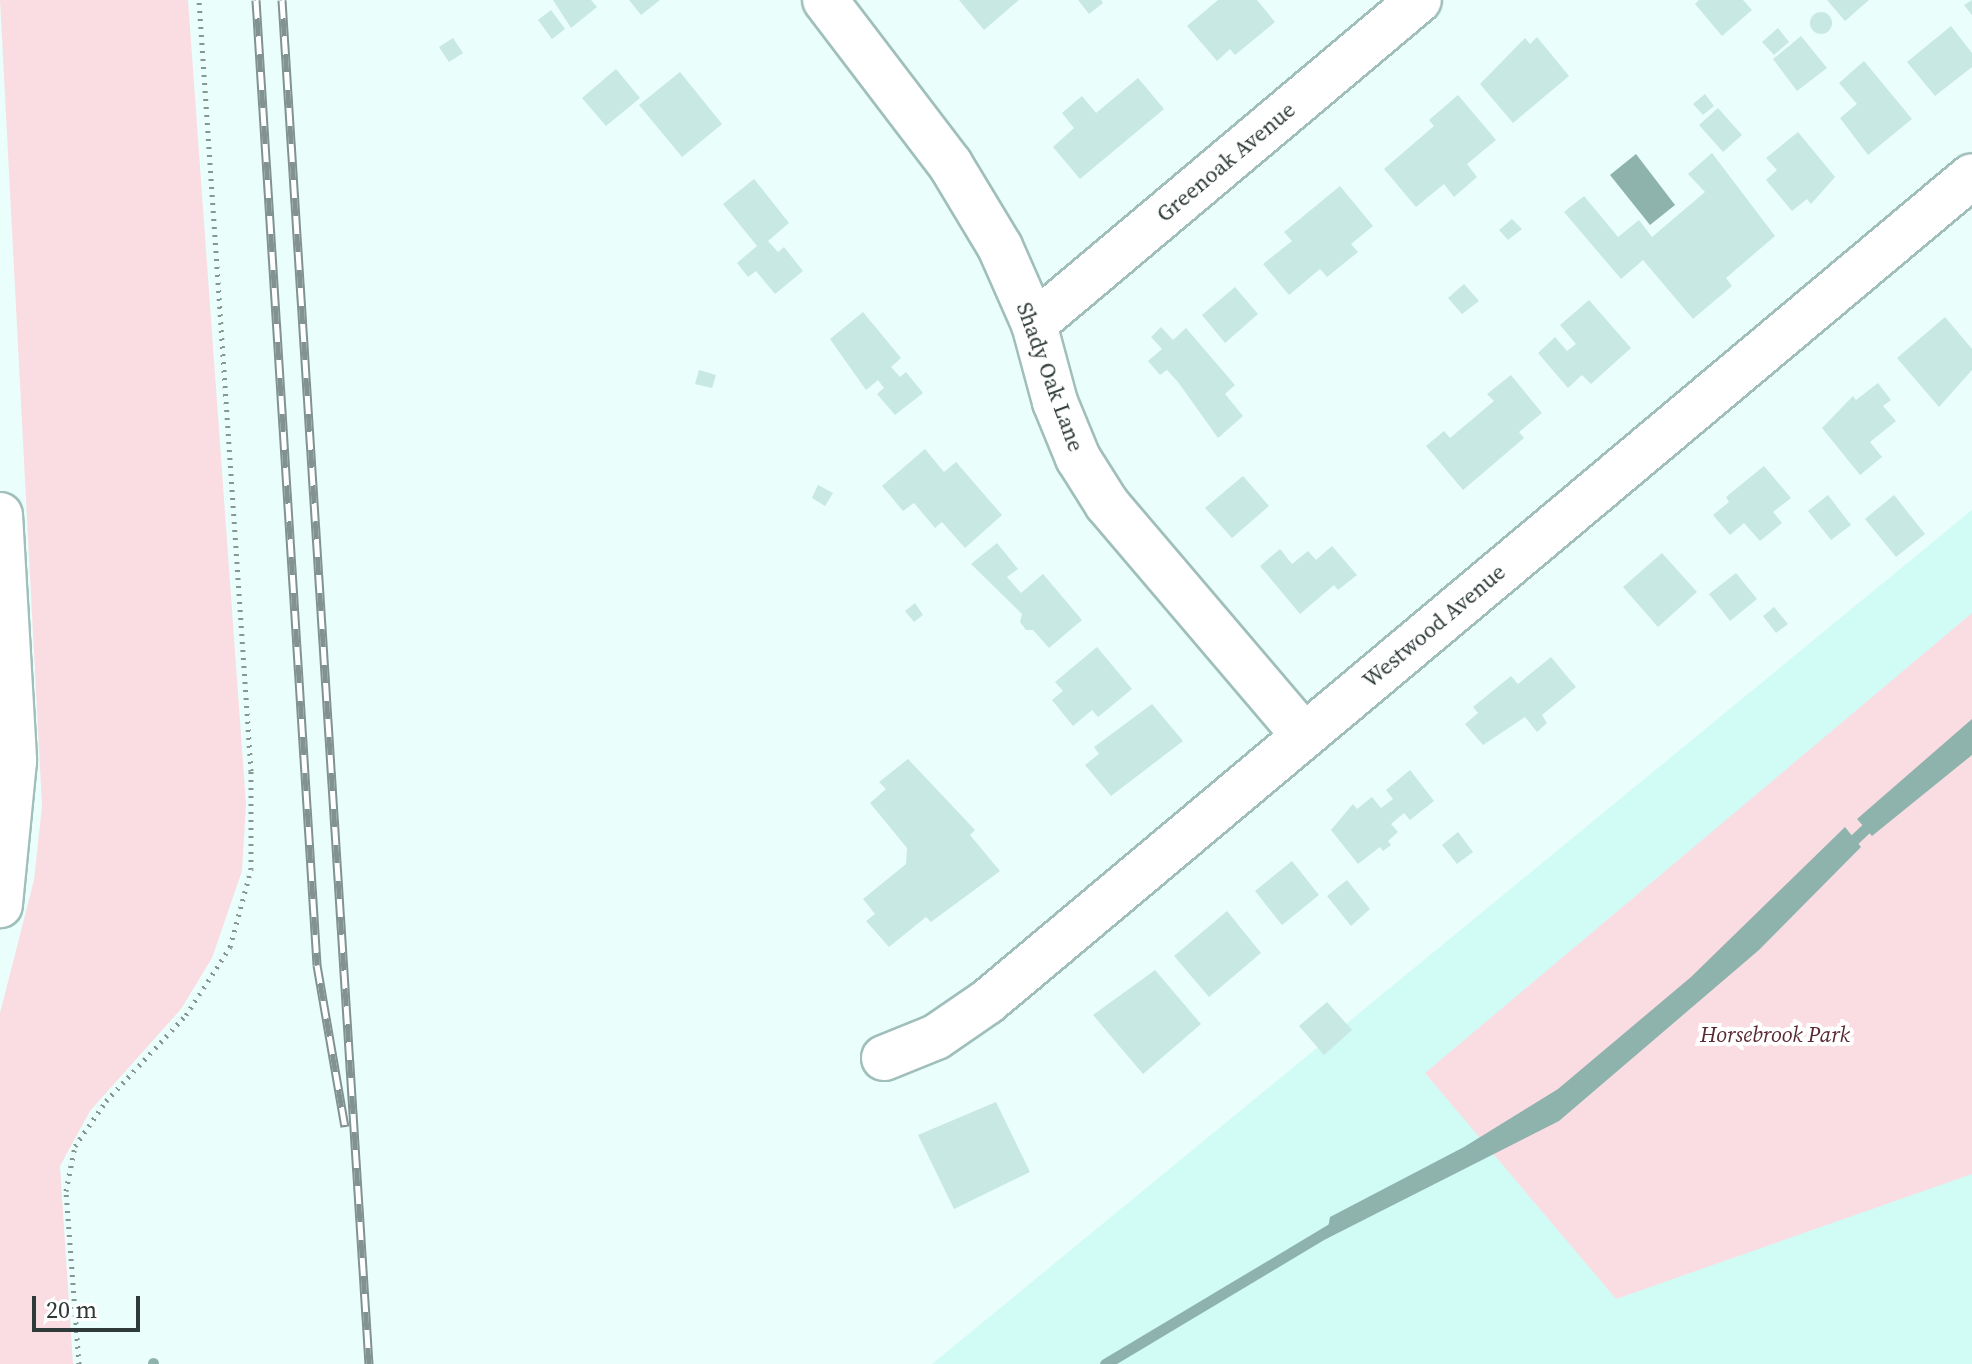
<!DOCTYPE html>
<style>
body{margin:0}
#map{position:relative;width:1972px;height:1364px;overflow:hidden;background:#eafefb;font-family:"Source Serif 4",serif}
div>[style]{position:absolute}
.built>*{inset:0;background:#d1fbf5}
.green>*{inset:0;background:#fadde2}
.water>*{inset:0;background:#8eb3ad}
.stream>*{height:11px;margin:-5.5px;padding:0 5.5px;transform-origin:5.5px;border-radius:5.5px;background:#8eb3ad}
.building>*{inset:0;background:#c8e8e3}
.round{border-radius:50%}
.path>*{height:5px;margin-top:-2.5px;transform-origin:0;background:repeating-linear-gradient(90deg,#869693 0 2px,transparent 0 8px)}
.roads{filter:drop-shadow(2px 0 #a0bfbb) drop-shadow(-2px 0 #a0bfbb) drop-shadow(0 2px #a0bfbb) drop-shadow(0 -2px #a0bfbb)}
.minor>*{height:44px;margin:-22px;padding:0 22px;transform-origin:22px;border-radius:22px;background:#fff}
.rail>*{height:9px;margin-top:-4.5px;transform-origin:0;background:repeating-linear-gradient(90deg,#fff 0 18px,#829290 0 36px);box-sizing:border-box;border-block:2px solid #829290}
span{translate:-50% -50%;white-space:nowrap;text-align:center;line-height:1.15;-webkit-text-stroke:8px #fff;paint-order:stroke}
.street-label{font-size:22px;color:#2e3b39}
.park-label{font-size:22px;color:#582934;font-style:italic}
.scale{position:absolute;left:32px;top:1296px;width:108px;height:36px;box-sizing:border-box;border:4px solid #2e3b39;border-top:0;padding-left:10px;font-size:24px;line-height:28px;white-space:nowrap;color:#2e3b39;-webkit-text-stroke:6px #fff;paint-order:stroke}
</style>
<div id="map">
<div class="built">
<div style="clip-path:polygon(1972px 510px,1972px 1364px,932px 1364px)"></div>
</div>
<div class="green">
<div style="clip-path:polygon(0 0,188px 0,246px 804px,242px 871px,212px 958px,181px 1009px,90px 1111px,60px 1166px,73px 1364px,0 1364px,0 1013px,34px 880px,42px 806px)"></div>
<div style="clip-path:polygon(1972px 613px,1972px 1174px,1616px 1299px,1425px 1073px)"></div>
</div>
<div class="water">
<div style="clip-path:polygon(1636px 154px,1675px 205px,1650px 225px,1610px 175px)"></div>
<div style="clip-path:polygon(1972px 719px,1972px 755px,1872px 836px,1857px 819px)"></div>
<div style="clip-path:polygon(1845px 827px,1861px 847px,1759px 950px,1559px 1121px,1326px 1239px,1330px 1217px,1464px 1147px,1558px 1089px,1691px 977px)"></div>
</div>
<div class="stream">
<div style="left:1845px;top:848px;width:42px;rotate:-43.1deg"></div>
<div style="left:153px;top:1363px;width:1px;rotate:90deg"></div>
<div style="left:1105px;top:1364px;width:275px;rotate:-30.9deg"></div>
</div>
<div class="building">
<div style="clip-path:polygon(553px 0,591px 0,597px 7px,571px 28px)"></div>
<div style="clip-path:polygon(629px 0,660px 0,641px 15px)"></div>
<div style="clip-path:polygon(959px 0,1019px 0,984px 30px)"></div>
<div style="clip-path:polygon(1078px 0,1101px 0,1103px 3px,1089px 14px)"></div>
<div style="clip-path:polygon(1218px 0,1257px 0,1275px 22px,1235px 55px,1230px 49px,1217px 61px,1187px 26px)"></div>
<div style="clip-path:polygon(1699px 0,1743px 0,1752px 10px,1722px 36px,1695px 4px)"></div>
<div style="clip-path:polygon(1827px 0,1869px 0,1845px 21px)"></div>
<div style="clip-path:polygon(1972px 0,1972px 15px,1964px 5px)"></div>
<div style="clip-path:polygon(551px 10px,565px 29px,552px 39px,538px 20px)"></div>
<div class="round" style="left:1810px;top:12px;width:22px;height:22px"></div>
<div style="clip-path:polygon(1951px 26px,1972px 53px,1972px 67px,1935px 96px,1907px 62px)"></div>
<div style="clip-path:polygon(1778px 28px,1789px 42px,1774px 55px,1762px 42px)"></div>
<div style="clip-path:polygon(1801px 36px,1827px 68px,1797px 91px,1773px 59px)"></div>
<div style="clip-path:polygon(1537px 37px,1569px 76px,1513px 123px,1480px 84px,1525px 38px,1530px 44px)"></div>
<div style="clip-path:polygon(453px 38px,463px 53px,449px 62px,439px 47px)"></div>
<div style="clip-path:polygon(1864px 61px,1912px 119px,1868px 155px,1840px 118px,1857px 104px,1839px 83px)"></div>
<div style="clip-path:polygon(616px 69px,640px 98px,606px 126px,582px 98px)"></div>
<div style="clip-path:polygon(680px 72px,722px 124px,682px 157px,639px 105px)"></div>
<div style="clip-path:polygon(1138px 78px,1164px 109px,1080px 179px,1053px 147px,1074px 128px,1062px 113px,1082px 96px,1096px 113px)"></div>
<div style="clip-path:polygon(1705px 94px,1714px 106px,1703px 115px,1693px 104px)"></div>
<div style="clip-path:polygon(1458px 95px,1496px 140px,1467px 164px,1477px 177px,1454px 197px,1444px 184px,1416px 207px,1384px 169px,1434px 126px,1429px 120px)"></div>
<div style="clip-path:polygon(1718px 108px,1742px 135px,1723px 152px,1699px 125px)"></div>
<div style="clip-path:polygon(1798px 132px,1835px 177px,1811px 204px,1807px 199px,1792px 211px,1766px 180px,1777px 170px,1766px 158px)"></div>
<div style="clip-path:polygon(1712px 153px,1775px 236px,1726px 278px,1732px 286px,1693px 319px,1643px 260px,1621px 279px,1564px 212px,1584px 196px,1618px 237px,1639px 220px,1652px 237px,1705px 192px,1688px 174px)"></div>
<div style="clip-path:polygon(754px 179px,789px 223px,768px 241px,778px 252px,784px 247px,803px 271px,775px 294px,756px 271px,748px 277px,737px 263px,757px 246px,723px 204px)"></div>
<div style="clip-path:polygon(1340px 186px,1373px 226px,1351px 244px,1358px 252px,1327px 277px,1320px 269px,1289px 295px,1263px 264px,1292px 241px,1284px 232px)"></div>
<div style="clip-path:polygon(1512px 219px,1522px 229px,1508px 240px,1499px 230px)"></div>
<div style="clip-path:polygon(1464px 284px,1479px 301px,1462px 314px,1448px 298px)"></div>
<div style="clip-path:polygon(1235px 287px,1258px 314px,1225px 343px,1202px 315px)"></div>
<div style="clip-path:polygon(1589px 300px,1631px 348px,1591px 384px,1582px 375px,1568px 388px,1538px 353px,1555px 337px,1567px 351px,1576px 344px,1560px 325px)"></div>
<div style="clip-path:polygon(863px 312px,901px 358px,891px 367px,900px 377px,906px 372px,923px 393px,895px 415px,877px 394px,884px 388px,878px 380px,866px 390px,830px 339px)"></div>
<div style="clip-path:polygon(1945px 317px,1972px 349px,1972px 370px,1939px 407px,1897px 358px)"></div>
<div style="clip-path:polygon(1161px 327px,1173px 340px,1186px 328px,1235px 385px,1225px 394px,1243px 416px,1218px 438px,1178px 382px,1167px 370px,1160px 375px,1148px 361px,1162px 349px,1151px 337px)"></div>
<div style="clip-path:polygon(699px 370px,716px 375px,712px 388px,695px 384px)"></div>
<div style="clip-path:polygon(1511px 375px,1542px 413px,1519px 432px,1524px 438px,1463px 490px,1426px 446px,1444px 431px,1450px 438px,1494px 401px,1487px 394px)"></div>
<div style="clip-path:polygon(1878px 383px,1891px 400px,1883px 406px,1896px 421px,1870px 442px,1882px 457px,1860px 475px,1822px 428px,1853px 396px,1856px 400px)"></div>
<div style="clip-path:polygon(925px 449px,944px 472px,956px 462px,1002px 515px,965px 548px,942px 522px,935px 528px,914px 503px,903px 511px,882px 486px)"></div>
<div style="clip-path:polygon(1764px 466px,1791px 498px,1773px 512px,1782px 523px,1760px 541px,1744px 523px,1730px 535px,1713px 515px,1729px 502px,1726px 497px)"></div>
<div style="clip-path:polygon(1243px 476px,1269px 506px,1232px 538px,1205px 508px)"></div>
<div style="clip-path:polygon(818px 485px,833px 493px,825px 506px,812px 498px)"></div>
<div style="clip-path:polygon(1828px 495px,1851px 525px,1831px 540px,1808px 511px)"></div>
<div style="clip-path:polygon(1894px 495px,1925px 534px,1896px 557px,1865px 519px)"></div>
<div style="clip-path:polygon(997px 543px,1018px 569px,1007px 577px,1021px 593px,1043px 574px,1082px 620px,1049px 648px,1033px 630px,1026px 630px,1020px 622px,1022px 614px,971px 564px)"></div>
<div style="clip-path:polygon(1332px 546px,1357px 575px,1338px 590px,1334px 585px,1300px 614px,1260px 566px,1280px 549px,1292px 564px,1308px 551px,1316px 560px)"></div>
<div style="clip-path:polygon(1662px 553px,1697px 592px,1658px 627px,1623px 587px)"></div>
<div style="clip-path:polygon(1736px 573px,1757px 599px,1730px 621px,1709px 594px)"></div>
<div style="clip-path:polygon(915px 603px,923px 615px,914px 622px,905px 611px)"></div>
<div style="clip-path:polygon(1774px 607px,1788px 624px,1776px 633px,1763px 616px)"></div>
<div style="clip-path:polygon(1097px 647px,1132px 689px,1098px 717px,1092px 710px,1073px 726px,1052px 700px,1063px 691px,1055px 682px)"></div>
<div style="clip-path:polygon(1551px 657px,1576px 687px,1542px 715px,1547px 723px,1537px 732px,1525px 717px,1483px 745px,1465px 724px,1478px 713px,1473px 707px,1511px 676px,1518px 684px)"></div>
<div style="clip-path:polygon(1152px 704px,1183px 741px,1111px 796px,1085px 765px,1099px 754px,1094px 747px)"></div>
<div style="clip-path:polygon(908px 759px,975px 830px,970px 835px,1000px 871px,931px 922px,926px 917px,889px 947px,866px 921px,875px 914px,863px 899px,906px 864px,907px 848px,870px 803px,886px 789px,879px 782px)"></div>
<div style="clip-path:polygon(1410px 770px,1434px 801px,1410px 820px,1404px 813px,1391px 824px,1398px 832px,1388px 841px,1391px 845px,1383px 851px,1380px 847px,1358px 864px,1331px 830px,1353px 804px,1357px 809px,1372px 797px,1381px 808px,1393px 799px,1386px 790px)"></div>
<div style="clip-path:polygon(1458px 832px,1473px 852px,1457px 864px,1442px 845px)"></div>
<div style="clip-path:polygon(1292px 861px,1319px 895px,1282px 925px,1255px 891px)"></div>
<div style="clip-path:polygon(1347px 880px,1370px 909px,1351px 926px,1327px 896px)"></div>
<div style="clip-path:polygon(1227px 911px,1261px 953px,1209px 997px,1174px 956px)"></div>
<div style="clip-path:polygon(1155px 970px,1201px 1024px,1143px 1074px,1093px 1015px)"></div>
<div style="clip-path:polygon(1327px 1002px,1352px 1030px,1324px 1055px,1299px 1026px)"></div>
<div style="clip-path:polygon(996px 1102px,1030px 1172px,954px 1209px,918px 1135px)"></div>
</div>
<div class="path">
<div style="left:79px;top:1364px;width:173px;rotate:-94.3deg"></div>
<div style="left:66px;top:1191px;width:46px;rotate:-78.7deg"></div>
<div style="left:75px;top:1146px;width:55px;rotate:-55.4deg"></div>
<div style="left:106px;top:1101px;width:117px;rotate:-47.1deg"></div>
<div style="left:186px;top:1015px;width:81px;rotate:-57.1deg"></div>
<div style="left:230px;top:947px;width:81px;rotate:-74.9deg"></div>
<div style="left:251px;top:869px;width:98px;rotate:-90deg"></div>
<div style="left:251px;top:771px;width:773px;rotate:-93.86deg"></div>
</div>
<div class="roads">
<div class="minor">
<div style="left:825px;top:0;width:206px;rotate:52.7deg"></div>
<div style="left:950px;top:164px;width:97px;rotate:58.9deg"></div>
<div style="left:1000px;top:247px;width:84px;rotate:66.2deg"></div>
<div style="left:1034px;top:324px;width:81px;rotate:74.9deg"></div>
<div style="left:1055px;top:402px;width:61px;rotate:67.7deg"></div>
<div style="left:1078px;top:458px;width:54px;rotate:57.8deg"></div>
<div style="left:1107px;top:504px;width:302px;rotate:49.6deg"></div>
<div style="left:1034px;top:324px;width:503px;rotate:-40.08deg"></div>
<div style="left:0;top:515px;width:246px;rotate:86.7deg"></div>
<div style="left:14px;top:761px;width:145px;rotate:95.6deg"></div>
<div style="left:884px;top:1058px;width:56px;rotate:-22deg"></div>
<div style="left:936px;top:1037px;width:62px;rotate:-34.5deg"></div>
<div style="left:987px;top:1002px;width:1285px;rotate:-39.98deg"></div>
</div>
</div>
<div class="rail">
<div style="left:256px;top:0;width:967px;rotate:86.38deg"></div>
<div style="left:317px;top:965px;width:164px;rotate:80.2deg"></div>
<div style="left:282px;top:0;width:1367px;rotate:86.35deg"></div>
</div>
<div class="street-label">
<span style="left:1226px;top:162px;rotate:-40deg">Greenoak Avenue</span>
<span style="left:1050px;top:377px;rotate:70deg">Shady Oak Lane</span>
<span style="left:1434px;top:626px;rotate:-40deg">Westwood Avenue</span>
</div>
<div class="park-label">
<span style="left:1775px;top:1035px">Horsebrook Park</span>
</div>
<div class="scale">20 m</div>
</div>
